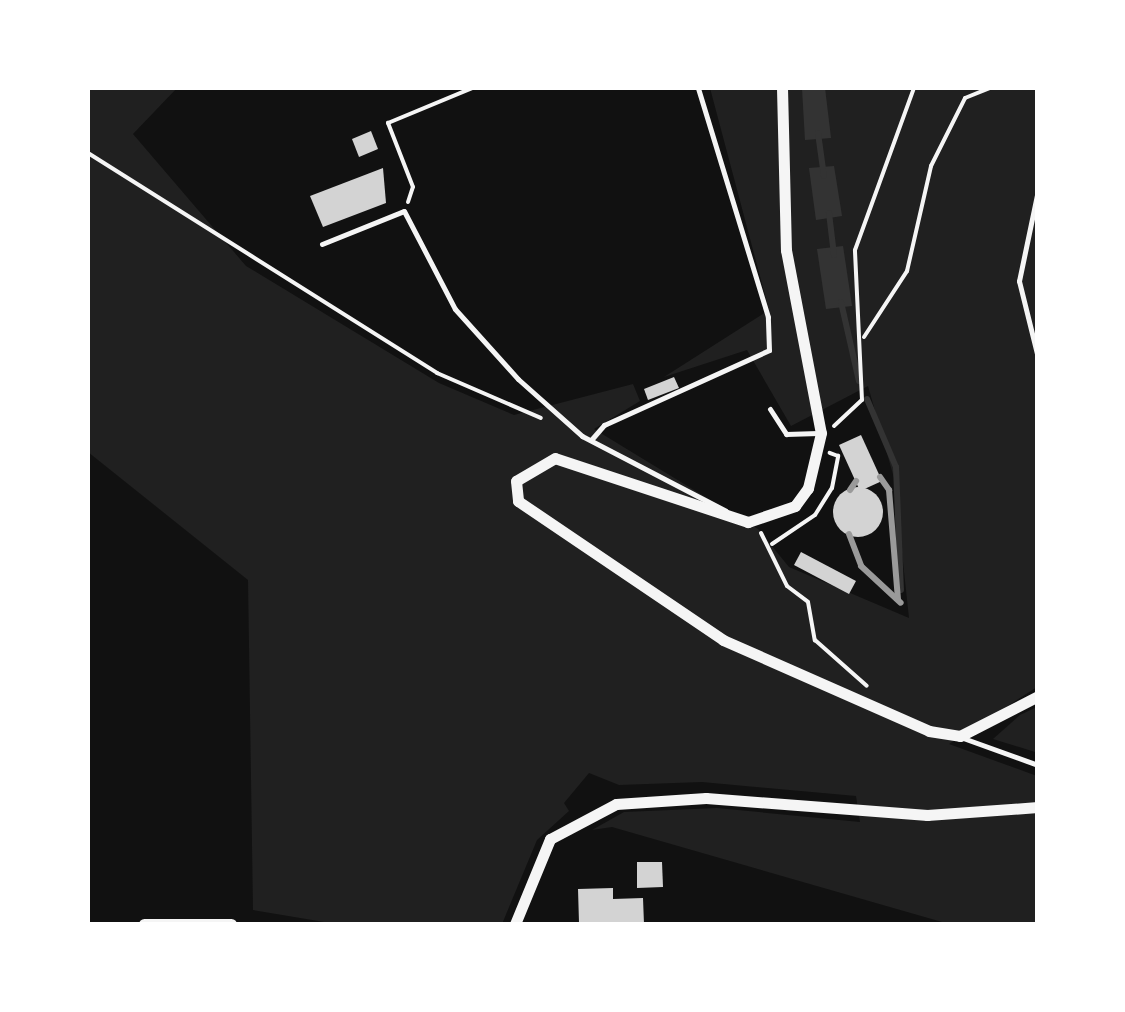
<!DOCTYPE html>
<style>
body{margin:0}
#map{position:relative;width:1125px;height:1012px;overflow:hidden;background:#111;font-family:Poppins,sans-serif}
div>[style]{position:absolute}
.green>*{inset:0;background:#202020}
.water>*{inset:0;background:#333}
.stream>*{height:6px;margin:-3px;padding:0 3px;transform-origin:3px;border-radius:3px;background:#333}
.building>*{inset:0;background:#d3d3d3}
.round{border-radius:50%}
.path>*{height:4px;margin:-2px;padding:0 2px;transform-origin:2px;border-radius:2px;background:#f5f5f5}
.service>*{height:5px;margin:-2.5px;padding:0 2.5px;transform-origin:2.5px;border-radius:2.5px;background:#f5f5f5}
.tertiary>*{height:11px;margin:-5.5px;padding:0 5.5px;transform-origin:5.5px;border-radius:5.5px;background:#f5f5f5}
.rail>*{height:6px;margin:-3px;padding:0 3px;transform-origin:3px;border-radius:3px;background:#9a9a9a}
span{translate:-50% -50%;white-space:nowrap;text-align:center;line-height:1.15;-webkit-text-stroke:8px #fff;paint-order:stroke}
.frame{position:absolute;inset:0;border:90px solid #fff;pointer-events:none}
</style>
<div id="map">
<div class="green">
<div style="clip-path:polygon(88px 88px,177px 88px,133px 134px,246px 266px,439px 383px,514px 415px,633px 384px,640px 401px,594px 429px,758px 529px,789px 567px,909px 618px,894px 478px,868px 386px,791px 426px,747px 350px,664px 377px,769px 310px,710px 88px,1037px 88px,1037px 687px,949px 744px,1037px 776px,1037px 924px,949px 924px,612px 827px,592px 830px,624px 812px,717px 808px,860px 822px,856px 796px,702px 782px,619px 785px,589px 773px,564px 803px,569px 811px,537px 840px,502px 924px,336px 924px,253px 910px,248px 580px,88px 452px)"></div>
<div style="clip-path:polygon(1037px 707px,1035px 752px,993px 739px,1020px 715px)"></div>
</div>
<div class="water">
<div style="clip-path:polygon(802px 88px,825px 88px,831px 138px,805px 140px)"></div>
<div style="clip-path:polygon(834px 166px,842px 216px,816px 220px,809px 168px)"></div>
<div style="clip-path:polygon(843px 246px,852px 306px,826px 309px,817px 249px)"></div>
</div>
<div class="stream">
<div style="left:818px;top:133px;width:43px;rotate:82.1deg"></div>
<div style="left:829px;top:213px;width:42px;rotate:83.2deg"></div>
<div style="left:841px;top:302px;width:81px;rotate:77.2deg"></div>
<div style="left:867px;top:399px;width:74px;rotate:66.9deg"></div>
<div style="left:896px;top:467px;width:123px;rotate:87.7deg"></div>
</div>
<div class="building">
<div style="clip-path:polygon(371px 131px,378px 149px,359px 157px,352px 139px)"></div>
<div style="clip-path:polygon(383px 168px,386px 203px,323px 227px,310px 196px)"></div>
<div style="clip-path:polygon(674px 377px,679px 388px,648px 400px,644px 389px)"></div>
<div style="clip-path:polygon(861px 435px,882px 481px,860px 491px,839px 445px)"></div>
<div class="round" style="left:833px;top:487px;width:50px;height:50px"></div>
<div style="clip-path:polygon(801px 552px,856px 581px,849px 594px,794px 565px)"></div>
<div style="clip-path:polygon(637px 862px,662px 862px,663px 887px,637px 888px)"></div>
<div style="clip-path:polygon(613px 888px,613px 899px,643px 898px,644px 924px,579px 923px,578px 889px)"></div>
</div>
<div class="path">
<div style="left:88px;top:153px;width:413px;rotate:32.2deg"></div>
<div style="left:437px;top:373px;width:113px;rotate:23.4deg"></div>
<div style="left:408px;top:202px;width:16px;rotate:-72deg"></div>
<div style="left:413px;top:187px;width:69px;rotate:-111.3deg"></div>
<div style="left:388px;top:123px;width:91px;rotate:-22.6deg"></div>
<div style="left:864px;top:337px;width:79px;rotate:-56.9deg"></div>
<div style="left:907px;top:271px;width:108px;rotate:-77.1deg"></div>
<div style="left:931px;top:166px;width:76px;rotate:-63.4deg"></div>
<div style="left:965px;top:98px;width:27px;rotate:-22deg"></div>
<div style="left:834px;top:426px;width:38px;rotate:-43deg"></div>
<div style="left:862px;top:400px;width:150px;rotate:-92.7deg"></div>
<div style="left:855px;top:250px;width:172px;rotate:-70deg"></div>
<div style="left:761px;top:533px;width:59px;rotate:63.9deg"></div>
<div style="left:787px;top:586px;width:26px;rotate:37deg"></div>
<div style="left:808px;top:602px;width:39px;rotate:80deg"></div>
<div style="left:815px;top:640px;width:69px;rotate:41.5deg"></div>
<div style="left:772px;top:544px;width:52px;rotate:-34deg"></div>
<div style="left:815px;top:515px;width:32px;rotate:-58deg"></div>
<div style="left:832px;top:488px;width:33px;rotate:-79deg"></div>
<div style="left:838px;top:456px;width:9px;rotate:-159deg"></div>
</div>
<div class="service">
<div style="left:1038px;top:190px;width:93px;rotate:101.8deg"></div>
<div style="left:1019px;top:281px;width:79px;rotate:76.1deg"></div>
<div style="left:322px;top:244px;width:88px;rotate:-21.9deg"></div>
<div style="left:404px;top:211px;width:110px;rotate:62.5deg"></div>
<div style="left:455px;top:309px;width:94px;rotate:48deg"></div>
<div style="left:518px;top:379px;width:86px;rotate:41.7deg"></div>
<div style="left:582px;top:436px;width:162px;rotate:27.5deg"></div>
<div style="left:770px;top:409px;width:30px;rotate:57deg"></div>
<div style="left:786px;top:434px;width:32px;rotate:-2deg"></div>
<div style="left:591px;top:440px;width:20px;rotate:-49deg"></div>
<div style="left:604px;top:425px;width:181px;rotate:-24.4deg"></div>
<div style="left:769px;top:350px;width:33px;rotate:-92deg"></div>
<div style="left:768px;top:317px;width:239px;rotate:-107deg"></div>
<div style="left:963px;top:738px;width:80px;rotate:19.8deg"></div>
</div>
<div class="tertiary">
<div style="left:782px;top:88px;width:162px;rotate:88.6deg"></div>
<div style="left:786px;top:250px;width:186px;rotate:79.2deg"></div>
<div style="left:821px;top:433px;width:57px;rotate:103.3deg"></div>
<div style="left:808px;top:488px;width:22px;rotate:126deg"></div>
<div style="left:795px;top:506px;width:50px;rotate:161.2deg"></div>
<div style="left:748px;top:522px;width:203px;rotate:-161.7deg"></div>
<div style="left:555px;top:458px;width:45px;rotate:149.5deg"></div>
<div style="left:516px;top:481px;width:20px;rotate:84deg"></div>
<div style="left:518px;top:501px;width:248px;rotate:34.1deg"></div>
<div style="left:723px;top:640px;width:225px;rotate:23.8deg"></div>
<div style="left:929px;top:731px;width:31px;rotate:9deg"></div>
<div style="left:960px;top:736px;width:88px;rotate:-27.1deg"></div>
<div style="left:144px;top:924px;width:87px"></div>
<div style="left:515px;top:924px;width:92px;rotate:-67.6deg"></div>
<div style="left:550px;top:839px;width:75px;rotate:-27.9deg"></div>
<div style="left:616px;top:804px;width:90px;rotate:-3.8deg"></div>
<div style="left:706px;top:798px;width:222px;rotate:4.4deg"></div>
<div style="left:927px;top:815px;width:111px;rotate:-4.1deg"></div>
</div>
<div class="rail">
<div style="left:880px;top:477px;width:16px;rotate:55deg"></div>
<div style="left:889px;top:490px;width:109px;rotate:85.3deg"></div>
<div style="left:850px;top:490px;width:11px;rotate:-56deg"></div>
<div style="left:849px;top:534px;width:34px;rotate:69deg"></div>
<div style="left:861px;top:566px;width:54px;rotate:42.8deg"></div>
</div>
<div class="frame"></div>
</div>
